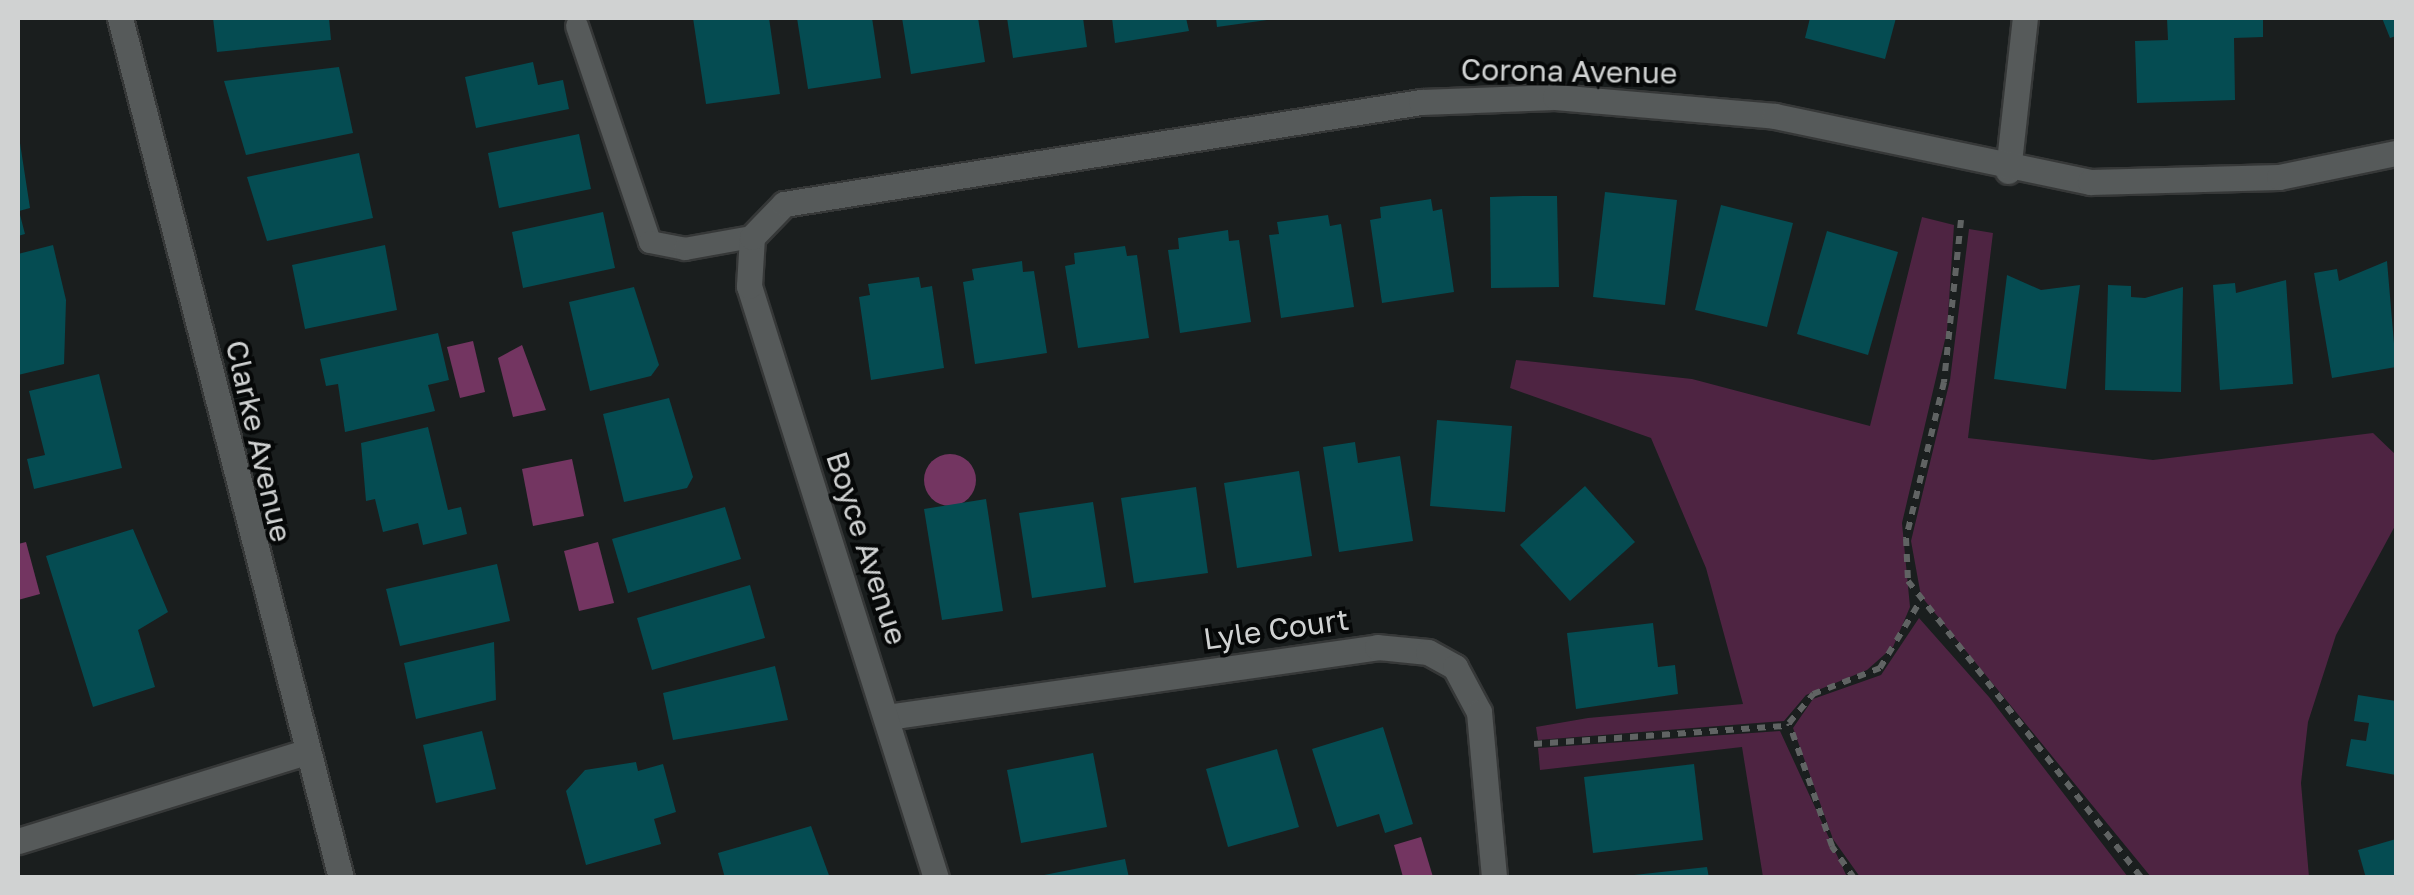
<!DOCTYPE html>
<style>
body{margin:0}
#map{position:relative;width:2414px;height:895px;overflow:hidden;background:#1a1e1e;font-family:"Golos Text",sans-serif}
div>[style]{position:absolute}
.green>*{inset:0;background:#4e2442}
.water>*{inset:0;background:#733561}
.round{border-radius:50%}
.building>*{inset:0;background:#054c52}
.path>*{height:6px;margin-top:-3px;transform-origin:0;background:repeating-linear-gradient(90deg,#606363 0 8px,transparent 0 16px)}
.roads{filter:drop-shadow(2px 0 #363838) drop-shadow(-2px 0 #363838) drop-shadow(0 2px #363838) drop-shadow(0 -2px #363838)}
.service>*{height:22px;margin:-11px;padding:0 11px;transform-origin:11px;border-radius:11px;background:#565a5a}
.minor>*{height:25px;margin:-12.5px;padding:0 12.5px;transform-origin:12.5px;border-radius:12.5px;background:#565a5a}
.tertiary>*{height:25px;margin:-12.5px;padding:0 12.5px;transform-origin:12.5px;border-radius:12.5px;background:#565a5a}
span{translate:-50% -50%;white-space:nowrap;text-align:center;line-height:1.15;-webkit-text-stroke:8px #060808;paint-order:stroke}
.street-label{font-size:30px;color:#d0d2d2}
.frame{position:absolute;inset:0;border:20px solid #d0d2d2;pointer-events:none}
</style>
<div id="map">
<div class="green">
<div style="clip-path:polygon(1922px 217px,1954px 225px,1947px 331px,1902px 523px,1910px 607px,1893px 647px,1867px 670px,1806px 695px,1784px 721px,1538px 740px,1536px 727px,1588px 718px,1743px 704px,1706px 568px,1651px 438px,1510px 388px,1516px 360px,1692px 379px,1870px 426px)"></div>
<div style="clip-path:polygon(1969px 229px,1993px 233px,1968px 438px,2153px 460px,2373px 433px,2396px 455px,2396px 524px,2336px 635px,2308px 722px,2301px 783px,2309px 877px,2151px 877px,1921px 596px,1911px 541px,1950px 380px)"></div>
<div style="clip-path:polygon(1919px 618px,1989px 697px,2128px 877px,1860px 877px,1833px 839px,1793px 728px,1813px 699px,1881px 675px)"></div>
<div style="clip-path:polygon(1780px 731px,1847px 877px,1763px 877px,1742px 747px,1540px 770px,1538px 748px)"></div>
</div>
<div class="water">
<div style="clip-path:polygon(473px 341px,485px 392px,460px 398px,447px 347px)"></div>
<div style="clip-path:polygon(522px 345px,546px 410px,513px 417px,498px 358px)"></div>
<div class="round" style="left:924px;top:454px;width:52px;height:52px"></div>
<div style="clip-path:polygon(572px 459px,584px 516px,533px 526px,522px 469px)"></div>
<div style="clip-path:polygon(26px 542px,40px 594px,18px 600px,18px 544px)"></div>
<div style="clip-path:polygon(598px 542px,614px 603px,579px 611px,564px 551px)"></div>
<div style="clip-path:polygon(1421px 837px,1433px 877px,1403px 877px,1394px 845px)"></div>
</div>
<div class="building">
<div style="clip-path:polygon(213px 18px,329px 18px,331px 40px,217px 52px)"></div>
<div style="clip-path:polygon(693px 18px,769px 18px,780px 94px,706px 104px)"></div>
<div style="clip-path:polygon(797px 18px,872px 18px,881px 78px,808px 89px)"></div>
<div style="clip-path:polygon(902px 18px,978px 18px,985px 62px,911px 74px)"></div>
<div style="clip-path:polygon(1007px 18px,1083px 18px,1087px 47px,1013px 58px)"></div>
<div style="clip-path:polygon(1112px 18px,1186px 18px,1189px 31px,1115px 43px)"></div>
<div style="clip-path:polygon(1216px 18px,1267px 18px,1267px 20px,1217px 27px)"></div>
<div style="clip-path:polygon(1810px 18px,1896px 18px,1885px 59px,1805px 38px)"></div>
<div style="clip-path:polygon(2167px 18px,2263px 18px,2263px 37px,2234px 38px,2235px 100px,2137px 103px,2135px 41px,2168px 40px)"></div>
<div style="clip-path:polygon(2382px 18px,2396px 18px,2396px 36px,2390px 38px)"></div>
<div style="clip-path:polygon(533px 62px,538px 85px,563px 80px,569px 109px,476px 128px,465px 77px)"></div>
<div style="clip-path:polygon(339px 67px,353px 133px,246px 155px,224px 81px)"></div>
<div style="clip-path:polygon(18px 130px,30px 208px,19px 211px,25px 234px,18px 236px)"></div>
<div style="clip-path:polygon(579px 134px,591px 189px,499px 208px,488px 153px)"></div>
<div style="clip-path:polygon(359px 153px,373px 218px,267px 241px,247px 177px)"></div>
<div style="clip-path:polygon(1605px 192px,1677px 200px,1665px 305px,1593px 297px)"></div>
<div style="clip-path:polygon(1522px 196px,1557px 196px,1559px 287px,1491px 288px,1490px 197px)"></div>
<div style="clip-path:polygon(1431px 199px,1433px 211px,1442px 209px,1454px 292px,1382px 303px,1370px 220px,1381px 218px,1380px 207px)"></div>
<div style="clip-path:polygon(1721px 205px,1793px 223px,1767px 327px,1695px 310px)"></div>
<div style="clip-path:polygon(603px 212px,615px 268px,523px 288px,512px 232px)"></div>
<div style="clip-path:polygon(1328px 215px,1330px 226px,1341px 224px,1354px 307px,1281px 318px,1269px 235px,1279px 234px,1277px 222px)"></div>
<div style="clip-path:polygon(1228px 230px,1229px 241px,1239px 240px,1251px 322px,1180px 333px,1168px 250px,1179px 249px,1178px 238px)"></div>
<div style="clip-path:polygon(1827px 231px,1898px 252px,1868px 355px,1797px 334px)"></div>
<div style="clip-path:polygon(53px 245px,66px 300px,64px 364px,18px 375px,18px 254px)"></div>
<div style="clip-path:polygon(385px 245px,397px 310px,305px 329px,292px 265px)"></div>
<div style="clip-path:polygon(1125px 246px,1127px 256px,1137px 255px,1149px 338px,1078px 348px,1065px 266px,1075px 264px,1074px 253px)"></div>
<div style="clip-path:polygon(1022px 261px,1023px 272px,1034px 271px,1047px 353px,975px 364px,963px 282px,974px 280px,972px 269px)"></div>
<div style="clip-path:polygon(2387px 261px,2396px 367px,2332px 378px,2314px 273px,2337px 269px,2339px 281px)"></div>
<div style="clip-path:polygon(2007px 275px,2041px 290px,2080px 285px,2066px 389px,1994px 379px)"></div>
<div style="clip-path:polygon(919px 277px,921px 288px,932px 286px,944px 368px,871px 380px,859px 297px,870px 295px,868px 284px)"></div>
<div style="clip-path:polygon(2286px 280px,2293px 384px,2220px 390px,2213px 285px,2235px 283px,2236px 293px)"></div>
<div style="clip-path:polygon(2108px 285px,2131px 286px,2131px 297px,2145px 298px,2183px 287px,2181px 392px,2105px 390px)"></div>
<div style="clip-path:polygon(634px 287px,659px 365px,651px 376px,590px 391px,569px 302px)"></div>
<div style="clip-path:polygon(438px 333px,449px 380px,428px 385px,435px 411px,345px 432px,338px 384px,326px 386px,320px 359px)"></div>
<div style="clip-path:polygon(99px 374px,122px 468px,34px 489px,27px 459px,45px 455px,29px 391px)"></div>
<div style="clip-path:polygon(669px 398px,693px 477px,687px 488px,624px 502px,603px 414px)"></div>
<div style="clip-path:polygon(1437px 420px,1512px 426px,1505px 512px,1430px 506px)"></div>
<div style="clip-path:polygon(428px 427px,448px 510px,461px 507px,467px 534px,423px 545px,418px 523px,383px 532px,375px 499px,366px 501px,361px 443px)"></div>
<div style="clip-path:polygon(1355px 442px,1358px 463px,1400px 456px,1413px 541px,1339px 552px,1323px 447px)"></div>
<div style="clip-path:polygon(1299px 471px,1312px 556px,1237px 568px,1224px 483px)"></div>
<div style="clip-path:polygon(1585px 486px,1635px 542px,1570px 601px,1520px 545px)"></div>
<div style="clip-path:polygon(1196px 487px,1208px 573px,1134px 583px,1121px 498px)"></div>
<div style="clip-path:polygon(986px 499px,1003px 611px,942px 620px,924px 509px)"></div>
<div style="clip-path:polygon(1093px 502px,1106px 587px,1032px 598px,1019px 513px)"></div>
<div style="clip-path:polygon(725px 507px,741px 559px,628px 593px,612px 539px)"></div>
<div style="clip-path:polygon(133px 529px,168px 612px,138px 630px,155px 687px,93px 707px,46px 556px)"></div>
<div style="clip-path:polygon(497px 564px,510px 621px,400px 646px,386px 589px)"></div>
<div style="clip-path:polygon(750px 585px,765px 638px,652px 670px,637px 618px)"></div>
<div style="clip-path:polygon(1653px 623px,1658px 667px,1675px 665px,1678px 694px,1576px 709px,1567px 633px)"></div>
<div style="clip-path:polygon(494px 642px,496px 700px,416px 719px,404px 663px)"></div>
<div style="clip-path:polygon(775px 666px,788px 720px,673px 740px,663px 693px)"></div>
<div style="clip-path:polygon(2358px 695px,2396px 701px,2396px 775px,2346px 766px,2351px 739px,2366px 741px,2369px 723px,2354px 721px)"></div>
<div style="clip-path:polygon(1383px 727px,1413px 824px,1385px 833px,1379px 814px,1337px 827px,1312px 749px)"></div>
<div style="clip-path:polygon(482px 731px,496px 789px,436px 803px,423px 745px)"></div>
<div style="clip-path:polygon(1277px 749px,1299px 827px,1228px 847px,1206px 769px)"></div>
<div style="clip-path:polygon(1093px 753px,1107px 827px,1021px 843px,1007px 770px)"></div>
<div style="clip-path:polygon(636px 762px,638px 771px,663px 764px,676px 812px,654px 819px,661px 844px,586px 865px,566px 791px,585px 770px)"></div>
<div style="clip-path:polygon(1694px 764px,1703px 840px,1593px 853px,1584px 777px)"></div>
<div style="clip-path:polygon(811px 826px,830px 878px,725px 878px,718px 853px)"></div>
<div style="clip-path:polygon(2396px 839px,2396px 878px,2366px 878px,2358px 850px)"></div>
<div style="clip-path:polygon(1125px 859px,1129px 878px,1040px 878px,1039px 876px)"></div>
<div style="clip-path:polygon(1707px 867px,1709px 878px,1634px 878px,1634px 875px)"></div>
</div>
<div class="path">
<div style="left:1961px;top:220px;width:163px;rotate:96deg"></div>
<div style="left:1944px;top:382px;width:161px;rotate:103.7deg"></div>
<div style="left:1906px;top:538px;width:43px;rotate:87.3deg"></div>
<div style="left:1908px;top:581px;width:378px;rotate:51.8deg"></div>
<div style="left:1534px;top:744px;width:255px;rotate:-4.1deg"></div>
<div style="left:1854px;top:878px;width:39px;rotate:-125deg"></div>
<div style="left:1832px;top:846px;width:130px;rotate:-109.3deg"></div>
<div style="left:1789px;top:723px;width:38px;rotate:-50deg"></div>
<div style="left:1813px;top:694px;width:72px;rotate:-21.2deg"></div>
<div style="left:1880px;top:668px;width:76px;rotate:-59deg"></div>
</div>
<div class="roads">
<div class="service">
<div style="left:577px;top:26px;width:228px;rotate:71.3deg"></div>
<div style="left:650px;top:242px;width:36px;rotate:11deg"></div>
<div style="left:685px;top:249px;width:68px;rotate:-10.2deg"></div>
</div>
<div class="minor">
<div style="left:2008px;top:171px;width:154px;rotate:-83.7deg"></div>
<div style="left:887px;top:717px;width:495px;rotate:-8.1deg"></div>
<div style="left:1377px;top:647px;width:51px;rotate:5.6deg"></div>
<div style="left:1428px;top:652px;width:31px;rotate:29deg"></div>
<div style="left:1455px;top:667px;width:51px;rotate:61.9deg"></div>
<div style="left:1479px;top:712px;width:167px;rotate:84.8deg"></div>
<div style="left:18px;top:841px;width:297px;rotate:-17.2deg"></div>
<div style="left:936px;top:878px;width:621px;rotate:-107.53deg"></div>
<div style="left:749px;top:286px;width:49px;rotate:-86.5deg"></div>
<div style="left:752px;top:237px;width:46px;rotate:-45.9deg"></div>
<div style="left:784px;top:204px;width:645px;rotate:-9.1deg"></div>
<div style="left:1421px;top:102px;width:134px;rotate:-2.1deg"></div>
<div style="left:1555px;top:97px;width:221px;rotate:4.9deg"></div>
<div style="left:1775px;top:116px;width:322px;rotate:11.8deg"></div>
<div style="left:2090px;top:182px;width:189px;rotate:-1.5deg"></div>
<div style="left:2279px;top:177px;width:119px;rotate:-11.6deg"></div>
</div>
<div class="tertiary">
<div style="left:120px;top:18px;width:888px;rotate:75.59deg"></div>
</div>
</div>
<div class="street-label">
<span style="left:1569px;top:71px;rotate:1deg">Corona Avenue</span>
<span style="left:259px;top:441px;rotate:77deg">Clarke Avenue</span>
<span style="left:867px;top:548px;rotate:72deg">Boyce Avenue</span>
<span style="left:1276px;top:629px;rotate:-8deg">Lyle Court</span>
</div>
<div class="frame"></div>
</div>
